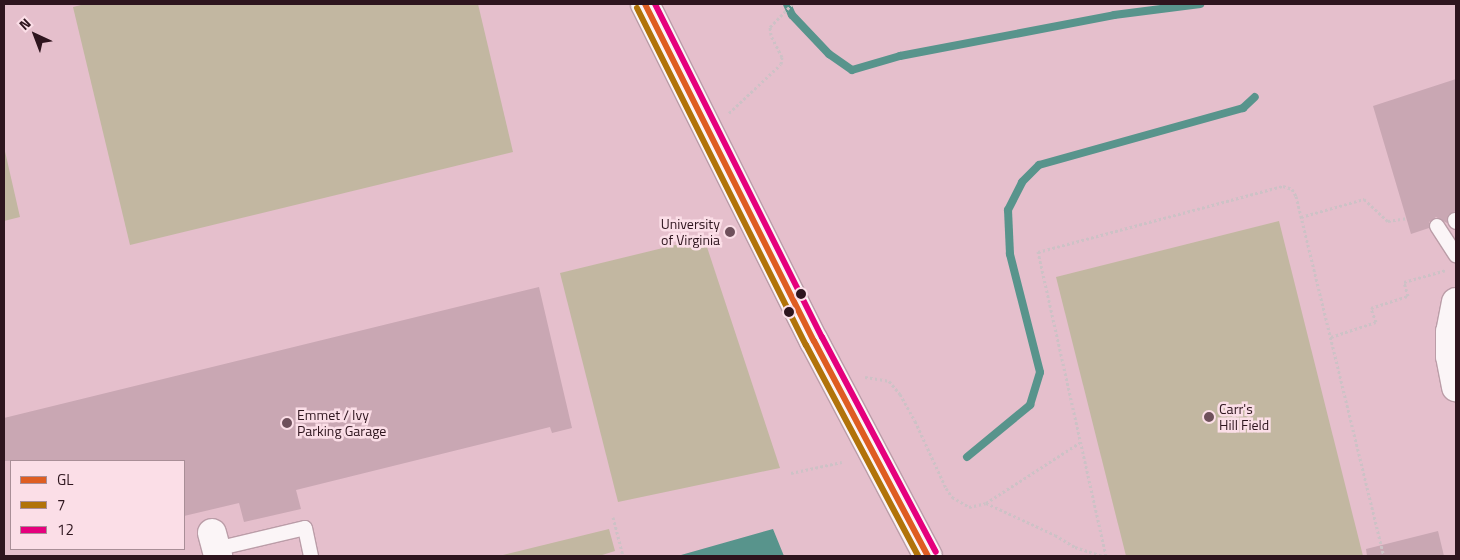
<!DOCTYPE html>
<style>
body{margin:0}
#map{position:relative;width:1460px;height:560px;overflow:hidden;background:#e5bfcc;font-family:"Titillium Web",sans-serif}
div>[style]{position:absolute}
.green>*{inset:0;background:#c2b7a1}
.water>*{inset:0;background:#58948c}
.stream>*{height:8px;margin:-4px;padding:0 4px;transform-origin:4px;border-radius:4px;background:#58948c}
.building>*{inset:0;background:#c9a7b3}
.path>*{height:3px;margin-top:-1.5px;transform-origin:0;background:repeating-linear-gradient(90deg,#cdc2c6 0 2.5px,transparent 0 5px)}
.roads{filter:drop-shadow(1px 0 #bb9da8) drop-shadow(-1px 0 #bb9da8) drop-shadow(0 1px #bb9da8) drop-shadow(0 -1px #bb9da8)}
.service>*{height:14px;margin:-7px;padding:0 7px;transform-origin:7px;border-radius:7px;background:#fbf5f7}
.minor>*{height:28px;margin:-14px;padding:0 14px;transform-origin:14px;border-radius:14px;background:#fbf5f7}
.primary>*{height:28px;margin:-14px;padding:0 14px;transform-origin:14px;border-radius:14px;background:#fbf5f7}
.bus-1>*{height:6px;margin:-3px;padding:0 3px;transform-origin:3px;border-radius:3px;background:#de5d22}
.bus-2>*{height:6px;margin:-3px;padding:0 3px;transform-origin:3px;border-radius:3px;background:#b1730a}
.bus-3>*{height:6px;margin:-3px;padding:0 3px;transform-origin:3px;border-radius:3px;background:#e5007d}
.dots>*{width:14px;height:14px;translate:-50% -50%;box-sizing:border-box;border:2px solid #fbdee7;border-radius:50%}
span{translate:-50% -50%;white-space:nowrap;text-align:center;line-height:1.15;-webkit-text-stroke:5px #fbdee7;paint-order:stroke}
.poi-label{font-size:14px;color:#2e151e}
.right{translate:-100% -50%;text-align:right}
.left{translate:0 -50%;text-align:left}
.frame{position:absolute;inset:0;border:5px solid #2e151e;pointer-events:none}
.legend{position:absolute;left:10px;top:460px;width:175px;height:90px;box-sizing:border-box;background:#fbdee7;border:1px solid #a98e97;margin:0;padding:6px 9px;list-style:none;font-size:15px;color:#2e151e}
.legend li{display:flex;align-items:center;gap:10px;height:25px}
.legend b{width:25px;border:1px solid #a98e97}
.north{position:absolute;left:10px;top:10px;width:50px;height:50px;-webkit-text-stroke:4px #fbdee7;paint-order:stroke;rotate:317deg;font-size:14px;font-weight:700;line-height:20px;text-align:center;color:#2e151e}
.north::after{content:'';display:block;margin:auto;width:18px;height:22px;background:#2e151e;clip-path:polygon(50% 0,100% 100%,50% 72%,0 100%)}
</style>
<div id="map">
<div class="green">
<div style="clip-path:polygon(85px 4px,478px 4px,513px 152px,130px 245px,73px 7px)"></div>
<div style="clip-path:polygon(4px 147px,20px 217px,4px 221px)"></div>
<div style="clip-path:polygon(1279px 221px,1363px 556px,1126px 556px,1056px 277px)"></div>
<div style="clip-path:polygon(704px 238px,780px 468px,618px 502px,560px 273px)"></div>
<div style="clip-path:polygon(609px 529px,615px 551px,599px 556px,499px 556px)"></div>
</div>
<div class="water">
<div style="clip-path:polygon(773px 529px,784px 556px,677px 556px,681px 555px)"></div>
</div>
<div class="stream">
<div style="left:787px;top:4px;width:12px;rotate:66deg"></div>
<div style="left:792px;top:15px;width:54px;rotate:46.5deg"></div>
<div style="left:829px;top:54px;width:28px;rotate:35deg"></div>
<div style="left:852px;top:70px;width:50px;rotate:-16.3deg"></div>
<div style="left:900px;top:56px;width:218px;rotate:-10.8deg"></div>
<div style="left:1114px;top:15px;width:87px;rotate:-7.3deg"></div>
<div style="left:967px;top:457px;width:82px;rotate:-39.5deg"></div>
<div style="left:1030px;top:405px;width:34px;rotate:-73deg"></div>
<div style="left:1040px;top:372px;width:122px;rotate:-104.3deg"></div>
<div style="left:1010px;top:254px;width:44px;rotate:-92.6deg"></div>
<div style="left:1008px;top:210px;width:31px;rotate:-63deg"></div>
<div style="left:1022px;top:182px;width:24px;rotate:-45deg"></div>
<div style="left:1039px;top:165px;width:212px;rotate:-15.6deg"></div>
<div style="left:1243px;top:108px;width:16px;rotate:-43deg"></div>
</div>
<div class="building">
<div style="clip-path:polygon(1456px 79px,1456px 211px,1448px 215px,1447px 223px,1436px 217px,1429px 222px,1429px 228px,1411px 234px,1373px 106px)"></div>
<div style="clip-path:polygon(539px 287px,572px 428px,552px 433px,550px 427px,296px 490px,301px 509px,244px 522px,239px 503px,184px 516px,184px 461px,4px 461px,4px 418px)"></div>
<div style="clip-path:polygon(1438px 531px,1444px 556px,1367px 556px,1366px 549px)"></div>
</div>
<div class="path">
<div style="left:729px;top:113px;width:71px;rotate:-43.3deg"></div>
<div style="left:781px;top:64px;width:7px;rotate:-82deg"></div>
<div style="left:782px;top:57px;width:25px;rotate:-117deg"></div>
<div style="left:771px;top:35px;width:8px;rotate:-97deg"></div>
<div style="left:770px;top:27px;width:32px;rotate:-46deg"></div>
<div style="left:1301px;top:217px;width:66px;rotate:-15.9deg"></div>
<div style="left:1364px;top:199px;width:33px;rotate:43deg"></div>
<div style="left:1388px;top:221px;width:18px;rotate:-9deg"></div>
<div style="left:1331px;top:337px;width:47px;rotate:-18.4deg"></div>
<div style="left:1376px;top:322px;width:15px;rotate:-110deg"></div>
<div style="left:1371px;top:308px;width:39px;rotate:-18deg"></div>
<div style="left:1408px;top:296px;width:15px;rotate:-106deg"></div>
<div style="left:1404px;top:282px;width:44px;rotate:-15.9deg"></div>
<div style="left:865px;top:377px;width:24px;rotate:9deg"></div>
<div style="left:889px;top:381px;width:17px;rotate:50deg"></div>
<div style="left:900px;top:394px;width:31px;rotate:61deg"></div>
<div style="left:915px;top:421px;width:74px;rotate:65.2deg"></div>
<div style="left:946px;top:488px;width:11px;rotate:56deg"></div>
<div style="left:952px;top:497px;width:20px;rotate:30deg"></div>
<div style="left:969px;top:507px;width:17px;rotate:-13deg"></div>
<div style="left:986px;top:503px;width:111px;rotate:-32.8deg"></div>
<div style="left:791px;top:473px;width:52px;rotate:-12.2deg"></div>
<div style="left:986px;top:503px;width:76px;rotate:24.9deg"></div>
<div style="left:1055px;top:535px;width:23px;rotate:31deg"></div>
<div style="left:1075px;top:547px;width:29px;rotate:18deg"></div>
<div style="left:613px;top:517px;width:40px;rotate:75.6deg"></div>
<div style="left:1106px;top:556px;width:312px;rotate:-102.6deg"></div>
<div style="left:1038px;top:252px;width:254px;rotate:-15.1deg"></div>
<div style="left:1283px;top:186px;width:9px;rotate:18deg"></div>
<div style="left:1292px;top:189px;width:8px;rotate:60deg"></div>
<div style="left:1296px;top:196px;width:371px;rotate:76.3deg"></div>
</div>
<div class="roads">
<div class="service">
<div style="left:1455px;top:220px;width:2px;rotate:63deg"></div>
<div style="left:1437px;top:226px;width:35px;rotate:57deg"></div>
<div style="left:216px;top:549px;width:91px;rotate:-13.3deg"></div>
<div style="left:305px;top:528px;width:29px;rotate:78deg"></div>
</div>
<div class="minor">
<div style="left:1456px;top:302px;width:31px;rotate:101deg"></div>
<div style="left:1450px;top:332px;width:24px;rotate:90deg"></div>
<div style="left:1450px;top:356px;width:32px;rotate:79deg"></div>
<div style="left:212px;top:533px;width:24px;rotate:75deg"></div>
</div>
<div class="primary">
<div style="left:645px;top:4px;width:377px;rotate:63.4deg"></div>
<div style="left:814px;top:341px;width:243px;rotate:62.1deg"></div>
</div>
</div>
<div class="bus-1">
<div style="left:645px;top:4px;width:377px;rotate:63.4deg"></div>
<div style="left:814px;top:341px;width:243px;rotate:62.1deg"></div>
</div>
<div class="bus-2">
<div style="left:637px;top:8px;width:377px;rotate:63.4deg"></div>
<div style="left:806px;top:345px;width:239px;rotate:62deg"></div>
</div>
<div class="bus-3">
<div style="left:655px;top:4px;width:373px;rotate:63.4deg"></div>
<div style="left:822px;top:337px;width:243px;rotate:62.1deg"></div>
</div>
<div class="dots">
<div style="left:730px;top:232px;background:#6e505b"></div>
<div style="left:801px;top:294px;background:#2e151e"></div>
<div style="left:789px;top:312px;background:#2e151e"></div>
<div style="left:1209px;top:417px;background:#6e505b"></div>
<div style="left:287px;top:423px;background:#6e505b"></div>
</div>
<div class="poi-label">
<span class="right" style="left:720px;top:232px">University<br>of Virginia</span>
<span class="left" style="left:1219px;top:417px">Carr's<br>Hill Field</span>
<span class="left" style="left:297px;top:423px">Emmet / Ivy<br>Parking Garage</span>
</div>
<div class="frame"></div>
<ul class="legend">
<li><b style="height:6px;background:#de5d22"></b>GL</li>
<li><b style="height:6px;background:#b1730a"></b>7</li>
<li><b style="height:6px;background:#e5007d"></b>12</li>
</ul>
<div class="north">N</div>
</div>
